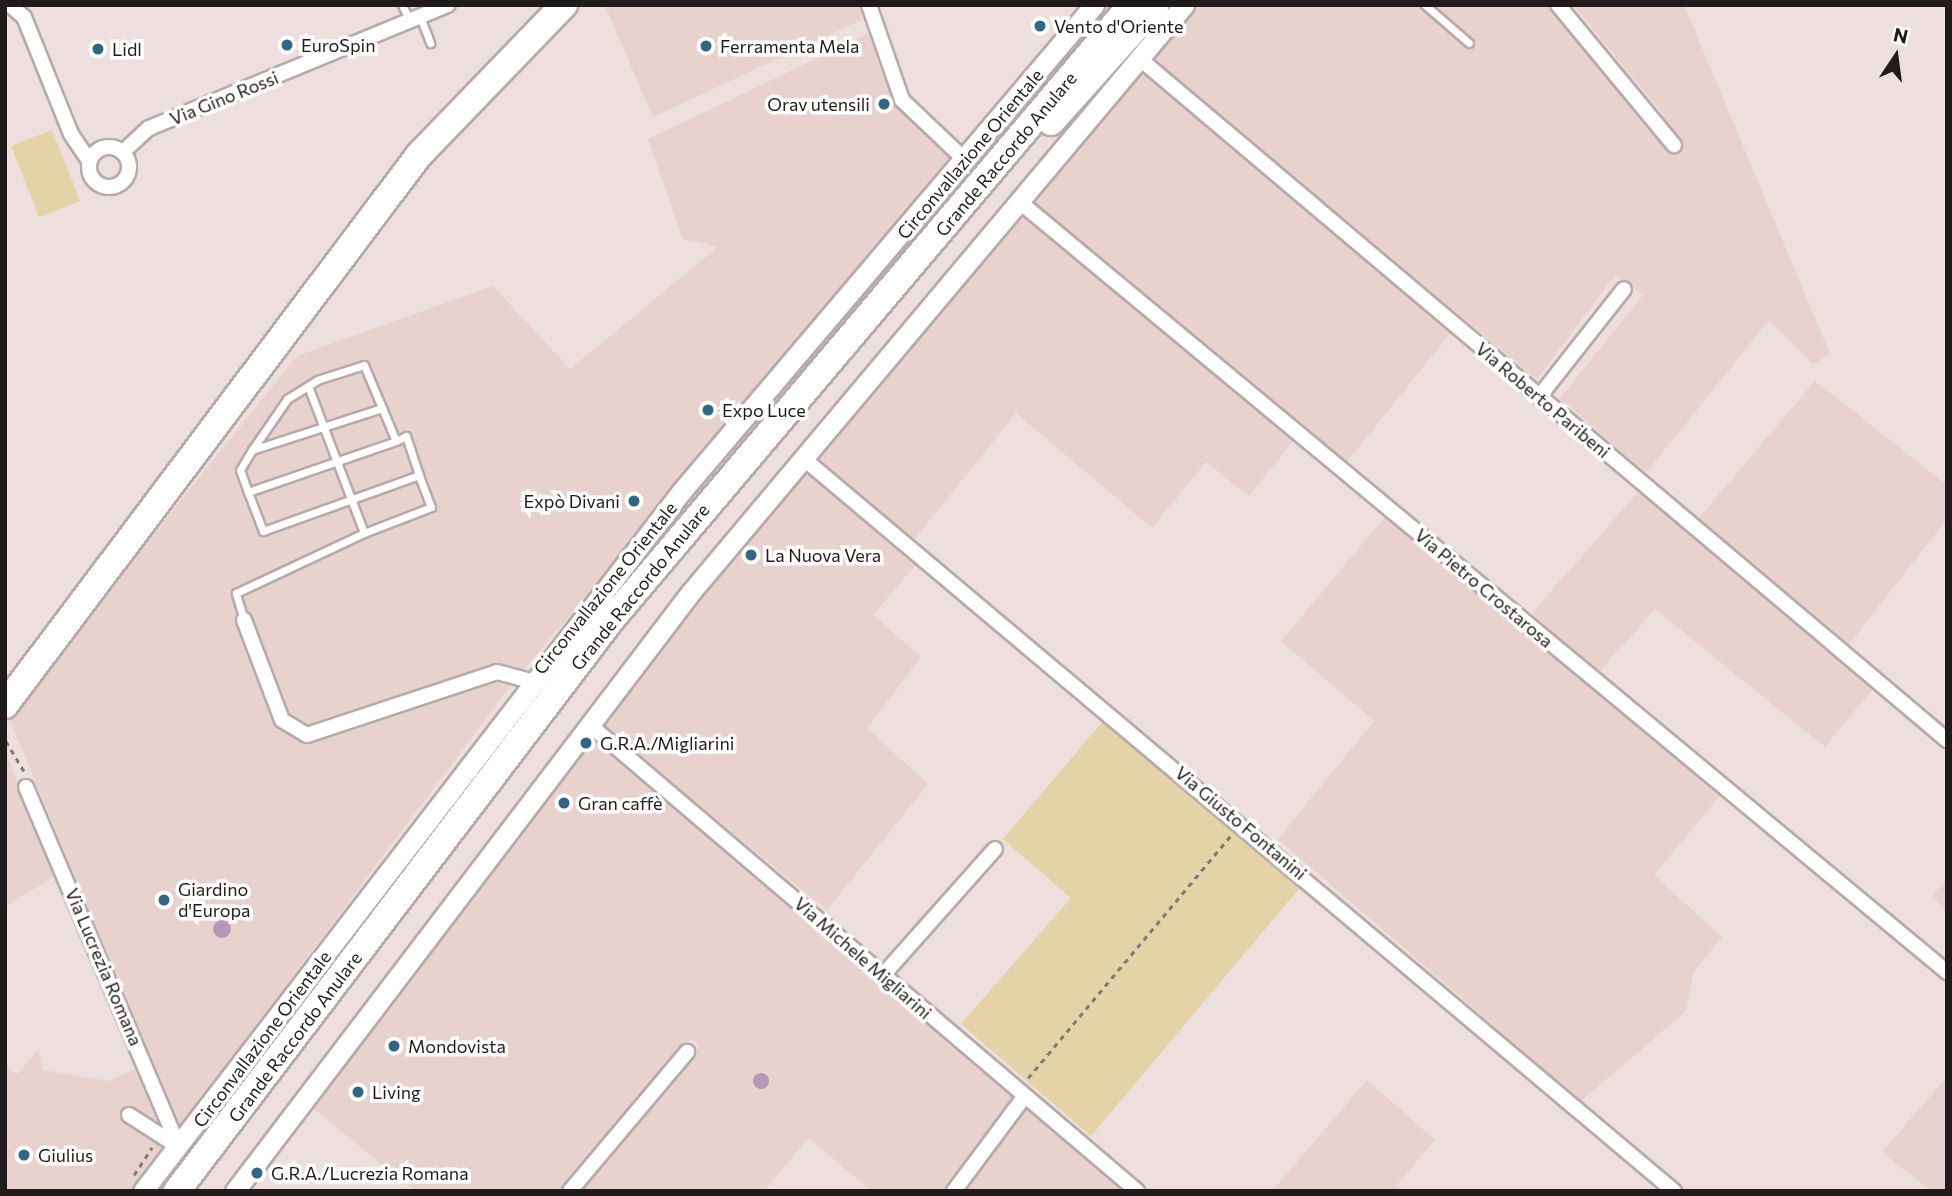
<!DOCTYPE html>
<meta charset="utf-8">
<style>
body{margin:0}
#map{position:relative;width:1952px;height:1196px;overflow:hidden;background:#ecdfdd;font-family:Commissioner,sans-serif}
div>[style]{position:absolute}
.built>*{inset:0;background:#e7d2ce}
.green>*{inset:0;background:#e3d3a7}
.water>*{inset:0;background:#b996b9}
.round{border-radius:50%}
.path>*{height:2.5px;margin-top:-1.25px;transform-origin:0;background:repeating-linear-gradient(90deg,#817877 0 5px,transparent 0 10px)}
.roads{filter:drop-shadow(2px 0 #b7aaa8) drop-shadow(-2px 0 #b7aaa8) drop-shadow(0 2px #b7aaa8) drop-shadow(0 -2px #b7aaa8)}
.lane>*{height:7px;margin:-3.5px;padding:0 3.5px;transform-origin:3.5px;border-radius:3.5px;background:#fff}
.street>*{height:14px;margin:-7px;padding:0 7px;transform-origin:7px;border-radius:7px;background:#fff}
.street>.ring{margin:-7px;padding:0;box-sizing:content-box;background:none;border:14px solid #fff;border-radius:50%}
.secondary>*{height:19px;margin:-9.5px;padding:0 9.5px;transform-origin:9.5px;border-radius:9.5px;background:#fff}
.highway>*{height:26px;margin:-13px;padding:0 13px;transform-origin:13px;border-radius:13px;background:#fff}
.dots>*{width:19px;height:19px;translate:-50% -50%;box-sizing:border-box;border:4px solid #fff;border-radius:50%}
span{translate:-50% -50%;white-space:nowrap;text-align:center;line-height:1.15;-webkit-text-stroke:7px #fff;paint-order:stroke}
.poi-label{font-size:18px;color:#211c1b}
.left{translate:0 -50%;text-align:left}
.right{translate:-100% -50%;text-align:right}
.street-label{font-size:18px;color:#211c1b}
.frame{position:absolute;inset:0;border:7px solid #211c1b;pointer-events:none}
.north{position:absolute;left:1861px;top:21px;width:70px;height:70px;-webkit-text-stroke:5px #fff;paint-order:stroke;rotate:13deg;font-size:19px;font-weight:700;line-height:28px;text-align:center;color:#211c1b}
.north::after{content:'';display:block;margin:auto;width:24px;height:32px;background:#211c1b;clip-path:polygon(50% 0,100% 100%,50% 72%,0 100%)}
</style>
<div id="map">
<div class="built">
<div style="clip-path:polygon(605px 5px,859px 5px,863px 19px,653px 117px)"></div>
<div style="clip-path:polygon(1196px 5px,1548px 5px,1652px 132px,1663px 114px,1573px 5px,1684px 5px,1830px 354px,1813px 364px,1769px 320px,1646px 473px,1560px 398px,1643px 295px,1615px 275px,1537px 379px,1151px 59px)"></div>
<div style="clip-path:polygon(868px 34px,891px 94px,912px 123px,955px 158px,511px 685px,178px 1130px,8px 715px,297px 356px,493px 286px,570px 369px,718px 247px,683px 239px,648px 139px)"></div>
<div style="clip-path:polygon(1142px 71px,1452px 331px,1346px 463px,1031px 203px)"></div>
<div style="clip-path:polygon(1021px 210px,1295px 439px,1249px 496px,1206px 462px,1152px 528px,1016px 413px,914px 540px,815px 458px)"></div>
<div style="clip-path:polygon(1815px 381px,1947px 485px,1947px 519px,1849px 644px,1698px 519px)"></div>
<div style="clip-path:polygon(804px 468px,919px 561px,873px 615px,921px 657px,867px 728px,928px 784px,827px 910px,600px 724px)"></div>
<div style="clip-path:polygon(1640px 490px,1875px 686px,1825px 747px,1655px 609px,1598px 673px,1532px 613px)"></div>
<div style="clip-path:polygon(1385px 517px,1723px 792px,1654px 875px,1722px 937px,1693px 973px,1686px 1011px,1581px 1101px,1278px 839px,1374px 721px,1281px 641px)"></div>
<div style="clip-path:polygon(590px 732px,1016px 1099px,946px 1191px,871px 1191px,809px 1138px,764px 1191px,578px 1191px,700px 1046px,691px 1038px,558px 1191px,415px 1191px,310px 1106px)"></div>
<div style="clip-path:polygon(5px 752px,56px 875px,5px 907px)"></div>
<div style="clip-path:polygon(1947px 879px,1947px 912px,1931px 896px)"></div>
<div style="clip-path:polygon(38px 1050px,43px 1070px,109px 1081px,136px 1069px,168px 1150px,132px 1191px,5px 1191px,5px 1065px,17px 1074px)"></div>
<div style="clip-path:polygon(1947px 1077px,1947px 1191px,1931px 1191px,1882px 1152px)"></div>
<div style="clip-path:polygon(1367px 1080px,1435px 1140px,1397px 1185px,1403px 1191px,1272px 1191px)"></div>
<div style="clip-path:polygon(1025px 1105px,1127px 1191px,961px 1191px)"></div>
</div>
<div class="green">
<div style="clip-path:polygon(52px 130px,80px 201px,39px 217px,11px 146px)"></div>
<div style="clip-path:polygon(1104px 720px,1302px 885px,1091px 1136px,961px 1024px,1071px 898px,1003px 839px)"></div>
</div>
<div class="water">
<div class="round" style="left:213px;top:920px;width:18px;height:18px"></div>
<div class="round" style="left:753px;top:1073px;width:16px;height:16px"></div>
</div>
<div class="path">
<div style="left:6px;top:741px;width:35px;rotate:59deg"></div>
<div style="left:1028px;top:1078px;width:315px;rotate:-50.1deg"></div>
<div style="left:134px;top:1175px;width:33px;rotate:-57deg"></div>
</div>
<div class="roads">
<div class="lane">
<div style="left:402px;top:5px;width:20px;rotate:63deg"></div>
<div style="left:1425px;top:5px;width:58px;rotate:40.8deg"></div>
<div style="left:421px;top:19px;width:26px;rotate:69deg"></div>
<div style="left:308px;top:386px;width:157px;rotate:69.1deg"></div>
<div style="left:364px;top:533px;width:72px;rotate:-21.2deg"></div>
<div style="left:431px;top:507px;width:34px;rotate:-111deg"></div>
<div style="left:252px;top:450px;width:62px;rotate:-55.5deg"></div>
<div style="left:287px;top:399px;width:36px;rotate:-32deg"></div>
<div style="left:317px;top:380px;width:49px;rotate:-17.7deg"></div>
<div style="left:364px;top:365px;width:82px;rotate:67.2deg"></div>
<div style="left:396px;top:441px;width:157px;rotate:161deg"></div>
<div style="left:248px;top:492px;width:42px;rotate:69deg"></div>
<div style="left:263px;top:531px;width:166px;rotate:-19.7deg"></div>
<div style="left:419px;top:475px;width:41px;rotate:-108.4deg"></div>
<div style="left:406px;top:436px;width:11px;rotate:153deg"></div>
<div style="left:248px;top:492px;width:23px;rotate:-110deg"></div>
<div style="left:240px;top:470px;width:23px;rotate:-59deg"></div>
<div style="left:252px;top:450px;width:137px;rotate:-17.9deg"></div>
<div style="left:244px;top:620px;width:28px;rotate:-107deg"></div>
<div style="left:236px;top:593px;width:141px;rotate:-25.1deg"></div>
</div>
<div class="street">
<div style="left:10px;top:5px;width:18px;rotate:41deg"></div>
<div style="left:24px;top:17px;width:126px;rotate:68.1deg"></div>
<div style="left:71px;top:134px;width:32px;rotate:56deg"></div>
<div style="left:869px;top:5px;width:101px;rotate:70.8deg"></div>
<div style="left:902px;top:100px;width:88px;rotate:43.6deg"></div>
<div style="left:1558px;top:5px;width:182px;rotate:50.4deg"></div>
<div style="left:1140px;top:59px;width:1056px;rotate:40.16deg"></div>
<div class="ring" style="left:89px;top:147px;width:26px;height:26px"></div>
<div style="left:123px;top:152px;width:35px;rotate:-43deg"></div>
<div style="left:149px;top:128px;width:323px;rotate:-22.4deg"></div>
<div style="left:1021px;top:203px;width:1204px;rotate:39.71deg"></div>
<div style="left:1539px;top:397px;width:137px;rotate:-51.8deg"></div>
<div style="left:804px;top:459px;width:1137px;rotate:40.08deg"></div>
<div style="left:244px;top:620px;width:107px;rotate:69.2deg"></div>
<div style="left:282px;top:720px;width:29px;rotate:31deg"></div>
<div style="left:307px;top:735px;width:200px;rotate:-18.3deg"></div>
<div style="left:497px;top:672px;width:35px;rotate:15deg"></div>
<div style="left:590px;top:725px;width:719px;rotate:40.43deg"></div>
<div style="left:26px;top:787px;width:391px;rotate:67deg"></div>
<div style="left:884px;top:974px;width:167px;rotate:-48.4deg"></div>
<div style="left:129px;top:1115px;width:59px;rotate:32.6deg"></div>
<div style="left:570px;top:1191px;width:182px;rotate:-49.9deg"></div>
<div style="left:954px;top:1191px;width:117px;rotate:-53.3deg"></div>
</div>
<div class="secondary">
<div style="left:143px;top:1191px;width:882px;rotate:-52.42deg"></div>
<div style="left:681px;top:492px;width:639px;rotate:-49.7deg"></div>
<div style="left:235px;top:1191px;width:753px;rotate:-52.72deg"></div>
<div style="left:691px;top:592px;width:767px;rotate:-49.97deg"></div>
</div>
<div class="highway">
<div style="left:1051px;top:122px;width:157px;rotate:-48.1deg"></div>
<div style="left:5px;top:705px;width:688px;rotate:-53.03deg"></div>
<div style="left:419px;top:155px;width:209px;rotate:-46deg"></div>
<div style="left:177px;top:1191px;width:717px;rotate:-52.76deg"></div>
<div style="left:611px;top:620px;width:805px;rotate:-49.78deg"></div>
</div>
</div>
<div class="dots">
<div style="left:1040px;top:26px;background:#306782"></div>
<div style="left:287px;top:45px;background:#306782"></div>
<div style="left:706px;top:46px;background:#306782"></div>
<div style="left:98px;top:49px;background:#306782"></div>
<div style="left:884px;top:104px;background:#306782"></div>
<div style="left:708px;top:410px;background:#306782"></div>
<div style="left:634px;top:501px;background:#306782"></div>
<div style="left:751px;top:555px;background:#306782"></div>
<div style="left:586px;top:743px;background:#306782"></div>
<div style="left:564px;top:803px;background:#306782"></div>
<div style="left:164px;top:900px;background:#306782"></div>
<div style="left:394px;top:1046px;background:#306782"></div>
<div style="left:358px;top:1092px;background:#306782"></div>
<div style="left:24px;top:1155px;background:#306782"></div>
<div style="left:257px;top:1173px;background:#306782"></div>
</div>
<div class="poi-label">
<span class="left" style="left:1054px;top:26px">Vento d'Oriente</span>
<span class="left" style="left:301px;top:45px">EuroSpin</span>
<span class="left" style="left:720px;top:46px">Ferramenta Mela</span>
<span class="left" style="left:112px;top:49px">Lidl</span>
<span class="right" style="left:870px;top:104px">Orav utensili</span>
<span class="left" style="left:722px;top:410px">Expo Luce</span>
<span class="right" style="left:620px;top:501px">Expò Divani</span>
<span class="left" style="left:765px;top:555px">La Nuova Vera</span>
<span class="left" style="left:600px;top:743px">G.R.A./Migliarini</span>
<span class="left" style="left:578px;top:803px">Gran caffè</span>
<span class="left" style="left:178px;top:900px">Giardino<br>d'Europa</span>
<span class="left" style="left:408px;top:1046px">Mondovista</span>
<span class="left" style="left:372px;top:1092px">Living</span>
<span class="left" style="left:38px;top:1155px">Giulius</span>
<span class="left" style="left:271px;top:1173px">G.R.A./Lucrezia Romana</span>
</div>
<div class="street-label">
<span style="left:224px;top:98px;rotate:-22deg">Via Gino Rossi</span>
<span style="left:970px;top:154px;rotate:-50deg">Circonvallazione Orientale</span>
<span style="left:1006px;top:154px;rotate:-50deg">Grande Raccordo Anulare</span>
<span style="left:1543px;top:400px;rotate:40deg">Via Roberto Paribeni</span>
<span style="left:640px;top:587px;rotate:-51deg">Grande Raccordo Anulare</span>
<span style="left:605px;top:588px;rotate:-51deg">Circonvallazione Orientale</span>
<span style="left:1484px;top:588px;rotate:40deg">Via Pietro Crostarosa</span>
<span style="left:1241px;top:823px;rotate:40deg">Via Giusto Fontanini</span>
<span style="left:863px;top:958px;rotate:41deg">Via Michele Migliarini</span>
<span style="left:104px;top:967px;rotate:67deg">Via Lucrezia Romana</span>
<span style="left:295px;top:1037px;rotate:-53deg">Grande Raccordo Anulare</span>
<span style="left:262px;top:1039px;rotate:-53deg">Circonvallazione Orientale</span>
</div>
<div class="frame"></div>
<div class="north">N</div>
</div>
